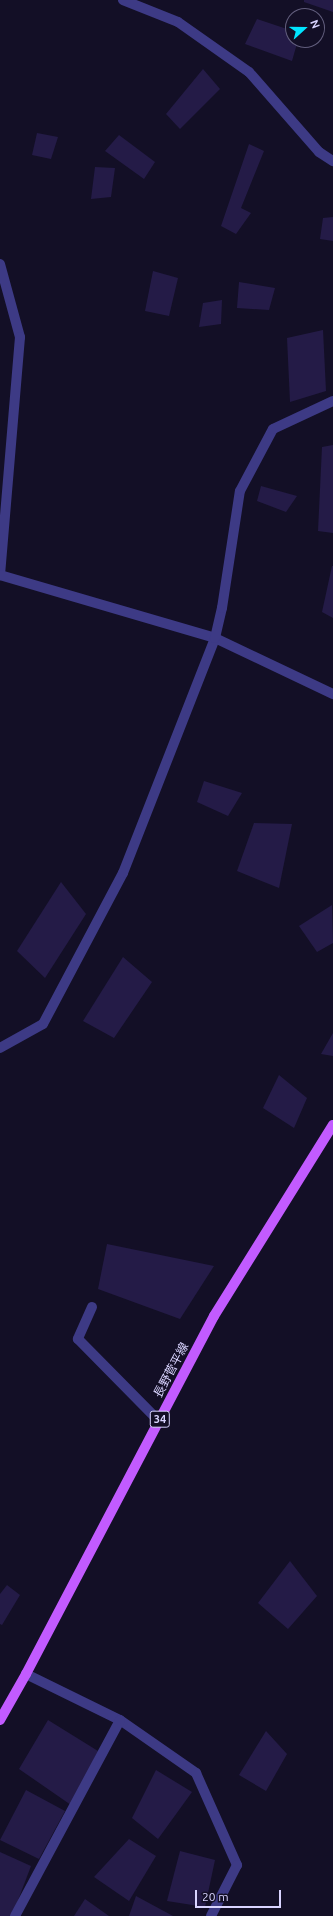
<!DOCTYPE html>
<meta charset="utf-8">
<style>
body{margin:0}
#map{position:relative;width:333px;height:1916px;overflow:hidden;background:#130f26;font-family:Ubuntu,"Noto Sans JP",sans-serif}
div>[style]{position:absolute}
.building>*{inset:0;background:#241b47}
.minor>*{height:10px;margin:-5px;padding:0 5px;transform-origin:5px;border-radius:5px;background:#3d3a85}
.major>*{height:10px;margin:-5px;padding:0 5px;transform-origin:5px;border-radius:5px;background:#c25bff}
span{translate:-50% -50%;white-space:nowrap;text-align:center;line-height:1.15;-webkit-text-stroke:3px #130f26;paint-order:stroke}
.shield-label span{padding:1px 3px;background:#130f26;border:1px solid;border-radius:3px;-webkit-text-stroke-width:0}
.shield-label{font-size:11px;color:#d9d4ff;font-weight:700}
.street-label{font-size:12px;color:#d9d4ff}
.north{position:absolute;left:285px;top:8px;width:40px;height:40px;box-sizing:border-box;background:#130f26;border:1px solid #625e7d;border-radius:50%;rotate:69deg;font-size:11px;font-weight:700;line-height:16px;text-align:center;color:#d9d4ff}
.north::after{content:'';display:block;margin:auto;width:14px;height:18px;background:#00e5ff;clip-path:polygon(50% 0,100% 100%,50% 72%,0 100%)}
.scale{position:absolute;left:195px;top:1890px;width:86px;height:18px;box-sizing:border-box;border:2px solid #d9d4ff;border-top:0;padding-left:5px;font-size:12px;line-height:14px;white-space:nowrap;color:#d9d4ff;-webkit-text-stroke:3px #130f26;paint-order:stroke}
</style>
<div id="map">
<div class="building">
<div style="clip-path:polygon(304px 0,333px 0,333px 12px,304px 2px)"></div>
<div style="clip-path:polygon(257px 19px,293px 31px,293px 40px,298px 40px,292px 61px,245px 44px)"></div>
<div style="clip-path:polygon(203px 69px,220px 89px,180px 129px,166px 114px)"></div>
<div style="clip-path:polygon(37px 133px,58px 137px,51px 159px,32px 155px)"></div>
<div style="clip-path:polygon(119px 135px,155px 162px,144px 179px,105px 151px)"></div>
<div style="clip-path:polygon(249px 144px,264px 151px,241px 208px,251px 213px,236px 234px,221px 226px)"></div>
<div style="clip-path:polygon(95px 167px,115px 168px,111px 197px,91px 199px)"></div>
<div style="clip-path:polygon(333px 217px,333px 241px,320px 239px,323px 218px)"></div>
<div style="clip-path:polygon(153px 271px,178px 278px,169px 316px,145px 311px)"></div>
<div style="clip-path:polygon(239px 282px,275px 288px,269px 310px,237px 308px)"></div>
<div style="clip-path:polygon(222px 300px,221px 324px,199px 327px,203px 303px)"></div>
<div style="clip-path:polygon(323px 330px,326px 391px,290px 402px,287px 338px)"></div>
<div style="clip-path:polygon(333px 445px,333px 533px,318px 531px,322px 447px)"></div>
<div style="clip-path:polygon(261px 486px,297px 496px,286px 512px,257px 501px)"></div>
<div style="clip-path:polygon(332px 566px,333px 566px,333px 618px,322px 612px)"></div>
<div style="clip-path:polygon(204px 781px,242px 793px,228px 816px,197px 802px)"></div>
<div style="clip-path:polygon(254px 823px,292px 824px,279px 888px,237px 871px)"></div>
<div style="clip-path:polygon(61px 882px,86px 914px,45px 978px,17px 951px)"></div>
<div style="clip-path:polygon(332px 905px,333px 943px,317px 952px,299px 926px)"></div>
<div style="clip-path:polygon(123px 957px,152px 982px,114px 1038px,83px 1021px)"></div>
<div style="clip-path:polygon(333px 1033px,333px 1056px,321px 1054px)"></div>
<div style="clip-path:polygon(279px 1075px,307px 1098px,294px 1128px,263px 1108px)"></div>
<div style="clip-path:polygon(107px 1244px,214px 1266px,180px 1319px,98px 1289px)"></div>
<div style="clip-path:polygon(290px 1561px,317px 1596px,288px 1629px,258px 1603px)"></div>
<div style="clip-path:polygon(7px 1585px,20px 1595px,2px 1625px,0 1624px,0 1594px)"></div>
<div style="clip-path:polygon(48px 1720px,98px 1751px,71px 1805px,19px 1769px)"></div>
<div style="clip-path:polygon(266px 1731px,287px 1754px,266px 1791px,239px 1775px)"></div>
<div style="clip-path:polygon(156px 1770px,192px 1792px,158px 1839px,132px 1818px)"></div>
<div style="clip-path:polygon(26px 1790px,65px 1811px,39px 1859px,0 1840px)"></div>
<div style="clip-path:polygon(129px 1839px,156px 1856px,129px 1901px,94px 1877px)"></div>
<div style="clip-path:polygon(180px 1851px,215px 1860px,205px 1907px,167px 1901px)"></div>
<div style="clip-path:polygon(0 1852px,31px 1866px,12px 1916px,0 1916px)"></div>
<div style="clip-path:polygon(136px 1896px,173px 1916px,129px 1916px)"></div>
<div style="clip-path:polygon(85px 1899px,109px 1916px,74px 1916px)"></div>
</div>
<div class="minor">
<div style="left:123px;top:0;width:59px;rotate:21.8deg"></div>
<div style="left:178px;top:22px;width:87px;rotate:35.2deg"></div>
<div style="left:249px;top:72px;width:106px;rotate:48.8deg"></div>
<div style="left:319px;top:152px;width:17px;rotate:33deg"></div>
<div style="left:0;top:264px;width:76px;rotate:74.7deg"></div>
<div style="left:20px;top:337px;width:239px;rotate:94.8deg"></div>
<div style="left:0;top:575px;width:224px;rotate:16.3deg"></div>
<div style="left:215px;top:638px;width:131px;rotate:25.4deg"></div>
<div style="left:0;top:1048px;width:49px;rotate:-29.2deg"></div>
<div style="left:43px;top:1024px;width:171px;rotate:-62.1deg"></div>
<div style="left:123px;top:873px;width:252px;rotate:-68.6deg"></div>
<div style="left:215px;top:638px;width:31px;rotate:-77deg"></div>
<div style="left:222px;top:608px;width:118px;rotate:-81.3deg"></div>
<div style="left:240px;top:491px;width:70px;rotate:-62deg"></div>
<div style="left:273px;top:429px;width:66px;rotate:-25deg"></div>
<div style="left:92px;top:1307px;width:35px;rotate:114deg"></div>
<div style="left:78px;top:1339px;width:115px;rotate:45.4deg"></div>
<div style="left:26px;top:1674px;width:105px;rotate:26.1deg"></div>
<div style="left:120px;top:1720px;width:93px;rotate:34.9deg"></div>
<div style="left:196px;top:1773px;width:101px;rotate:66deg"></div>
<div style="left:237px;top:1865px;width:57px;rotate:117deg"></div>
<div style="left:15px;top:1916px;width:222px;rotate:-61.8deg"></div>
</div>
<div class="major">
<div style="left:0;top:1720px;width:53px;rotate:-60.5deg"></div>
<div style="left:26px;top:1674px;width:404px;rotate:-62.3deg"></div>
<div style="left:214px;top:1316px;width:225px;rotate:-58.1deg"></div>
</div>
<div class="shield-label">
<span style="left:160px;top:1419px">34</span>
</div>
<div class="street-label">
<span style="left:171px;top:1370px;rotate:-62deg">長野菅平線</span>
</div>
<div class="north">N</div>
<div class="scale">20 m</div>
</div>
